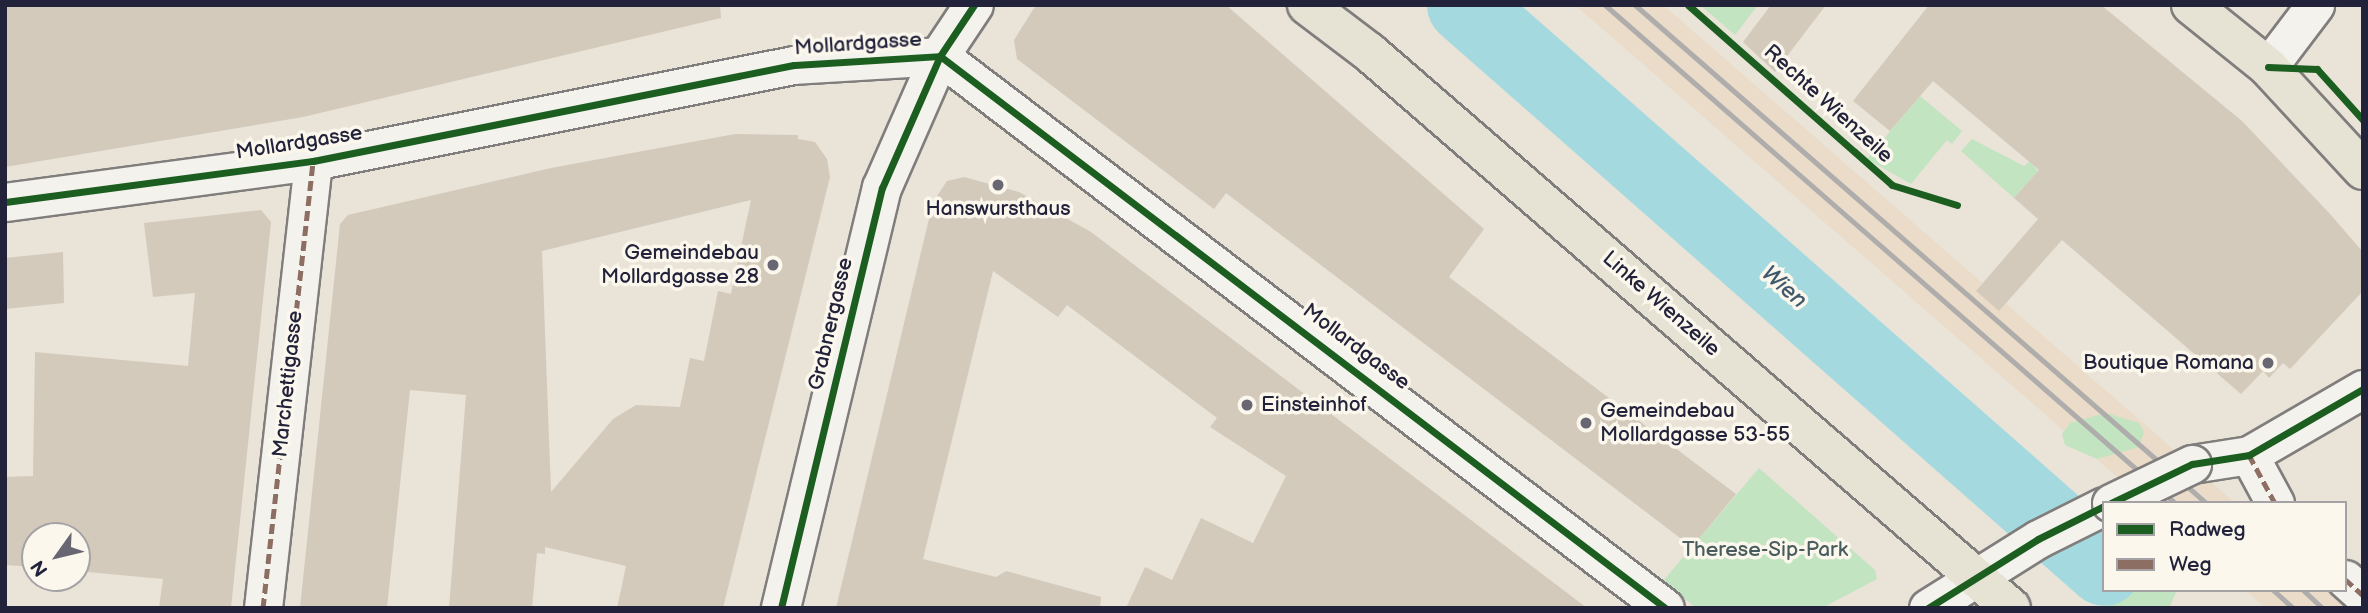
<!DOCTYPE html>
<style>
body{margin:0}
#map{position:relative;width:2368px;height:613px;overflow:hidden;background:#e9e3d8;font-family:"Balsamiq Sans",sans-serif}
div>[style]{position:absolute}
.built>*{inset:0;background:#eadcc9}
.green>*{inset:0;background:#c2e4c1}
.river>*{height:75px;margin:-37.5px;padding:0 37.5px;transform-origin:37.5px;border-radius:37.5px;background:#a4dadf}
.building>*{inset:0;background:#d3cabc}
.roads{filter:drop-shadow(2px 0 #807d7d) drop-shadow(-2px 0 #807d7d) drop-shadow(0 2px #807d7d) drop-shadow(0 -2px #807d7d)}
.street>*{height:37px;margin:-18.5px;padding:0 18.5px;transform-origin:18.5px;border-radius:18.5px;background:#f4f2ed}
.secondary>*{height:38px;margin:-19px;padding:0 19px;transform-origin:19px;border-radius:19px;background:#f4f2ed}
.primary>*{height:38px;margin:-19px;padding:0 19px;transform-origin:19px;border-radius:19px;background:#e6e3d5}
.rail>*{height:5px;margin:-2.5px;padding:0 2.5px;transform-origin:2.5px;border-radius:2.5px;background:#aeadac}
.bridges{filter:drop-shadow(2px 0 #807d7d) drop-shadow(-2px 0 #807d7d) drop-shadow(0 2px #807d7d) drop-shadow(0 -2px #807d7d)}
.street-bridge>*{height:37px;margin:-18.5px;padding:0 18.5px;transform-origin:18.5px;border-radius:18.5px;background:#f4f2ed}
.quiet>*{height:5px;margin-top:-2.5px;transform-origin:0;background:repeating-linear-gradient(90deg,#8d6e63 0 10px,transparent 0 15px)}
.cycleway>*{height:7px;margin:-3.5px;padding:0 3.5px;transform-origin:3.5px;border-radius:3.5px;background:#1b5e20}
.dots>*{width:19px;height:19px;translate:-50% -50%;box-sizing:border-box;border:4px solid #fbf7ec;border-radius:50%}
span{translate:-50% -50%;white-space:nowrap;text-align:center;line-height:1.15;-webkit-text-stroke:7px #fbf7ec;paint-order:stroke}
.street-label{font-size:21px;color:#22223b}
.poi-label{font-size:21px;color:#22223b}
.right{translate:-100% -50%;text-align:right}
.left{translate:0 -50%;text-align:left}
.park-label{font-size:21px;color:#485c5e}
.water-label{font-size:23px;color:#40586d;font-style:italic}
.frame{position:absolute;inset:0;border:7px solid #22223b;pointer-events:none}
.legend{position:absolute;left:2102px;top:501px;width:245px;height:91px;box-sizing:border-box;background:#fbf7ec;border:2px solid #a4a2a5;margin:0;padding:9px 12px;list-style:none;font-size:21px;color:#22223b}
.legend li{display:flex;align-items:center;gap:14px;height:35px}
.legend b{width:35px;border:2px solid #a4a2a5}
.north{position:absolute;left:21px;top:522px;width:70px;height:70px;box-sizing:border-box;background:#fbf7ec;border:2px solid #a4a2a5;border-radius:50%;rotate:236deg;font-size:19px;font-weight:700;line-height:28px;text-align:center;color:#22223b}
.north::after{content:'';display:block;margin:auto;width:24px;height:32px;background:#686672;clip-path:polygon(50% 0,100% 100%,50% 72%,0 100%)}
</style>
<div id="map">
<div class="built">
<div style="clip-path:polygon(1575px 5px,1663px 5px,2235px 503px,2147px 503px)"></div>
<div style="clip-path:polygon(2246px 590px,2332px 590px,2352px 608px,2265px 608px)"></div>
</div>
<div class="green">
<div style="clip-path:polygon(1700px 5px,1758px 5px,1735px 35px)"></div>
<div style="clip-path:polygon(1920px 96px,1962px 131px,1952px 144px,1947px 140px,1911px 184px,1867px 159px)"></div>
<div style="clip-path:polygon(1972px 139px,2024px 166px,2030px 161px,2038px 171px,2014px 198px,1961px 151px)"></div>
<div style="clip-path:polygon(2106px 413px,2139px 423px,2144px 432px,2139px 447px,2097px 459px,2065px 445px,2062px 434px,2070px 423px)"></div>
<div style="clip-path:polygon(1759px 468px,1875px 570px,1877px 579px,1822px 608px,1696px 608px,1663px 581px)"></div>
<div style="clip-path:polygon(2104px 532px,2104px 578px,2065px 580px,2057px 569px,2058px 556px,2077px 540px)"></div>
<div style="clip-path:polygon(2119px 590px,2177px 590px,2169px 608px,2107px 608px)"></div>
</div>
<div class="river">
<div style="left:1464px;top:5px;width:852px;rotate:41.34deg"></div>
</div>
<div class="building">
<div style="clip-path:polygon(5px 5px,720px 5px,721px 18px,303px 117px,5px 167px)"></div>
<div style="clip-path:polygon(1036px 5px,1226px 5px,1484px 229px,1449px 277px,1736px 494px,1692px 547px,1226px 193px,1214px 209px,1017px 59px,1014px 40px)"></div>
<div style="clip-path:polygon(1771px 5px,1826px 5px,1775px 72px,1743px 42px)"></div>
<div style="clip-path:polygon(1929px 5px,2101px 5px,2242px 121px,2330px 214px,2363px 252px,2363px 291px,2290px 369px,2283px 363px,2269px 378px,2263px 371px,2241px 394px,2062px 240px,1999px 311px,1976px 291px,2038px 219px,2014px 198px,2039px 170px,1933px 81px,1890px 131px,1853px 101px)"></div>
<div style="clip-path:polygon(evenodd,735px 134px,798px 135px,798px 139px,815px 142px,827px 159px,830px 177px,723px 608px,617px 608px,626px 566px,545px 547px,545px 554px,537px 553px,532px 608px,449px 608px,466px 395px,410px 390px,387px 608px,300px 608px,340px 224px,348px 215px,551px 168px,735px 134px,751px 200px,731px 294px,718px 291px,704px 361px,690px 358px,680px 407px,636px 405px,613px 419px,551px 492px,542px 251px,751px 200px)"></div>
<div style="clip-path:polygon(964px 177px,1019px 192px,1091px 232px,1587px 608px,1126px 608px,1145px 567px,1172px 580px,1201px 518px,1253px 543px,1286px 476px,1210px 427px,1217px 418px,1067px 305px,1058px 317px,993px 271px,923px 559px,996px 577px,1006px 571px,1101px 597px,1100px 608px,836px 608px,933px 202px,947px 181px)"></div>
<div style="clip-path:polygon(261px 210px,271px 222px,231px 608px,159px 608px,163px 579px,77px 571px,77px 536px,35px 536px,35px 567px,5px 565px,5px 477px,33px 476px,35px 352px,188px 366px,195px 293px,153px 297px,144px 223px)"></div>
<div style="clip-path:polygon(63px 252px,64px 303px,5px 309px,5px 258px)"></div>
</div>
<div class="roads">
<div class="street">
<div style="left:2268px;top:67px;width:78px;rotate:-52.8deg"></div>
<div style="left:5px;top:202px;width:311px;rotate:-7.6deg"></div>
<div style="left:313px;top:161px;width:490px;rotate:-11.3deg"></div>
<div style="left:794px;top:65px;width:146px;rotate:-3.5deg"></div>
<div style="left:940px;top:56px;width:911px;rotate:37.28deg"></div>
<div style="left:2249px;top:455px;width:55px;rotate:61.6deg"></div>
<div style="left:2192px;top:464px;width:58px;rotate:-9deg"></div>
<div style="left:2249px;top:455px;width:132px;rotate:-30.1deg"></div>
<div style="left:2345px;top:579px;width:24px;rotate:42deg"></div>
<div style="left:263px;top:608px;width:450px;rotate:-83.6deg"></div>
<div style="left:1928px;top:608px;width:130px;rotate:-32.1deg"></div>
<div style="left:2038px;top:539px;width:74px;rotate:-26.6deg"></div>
</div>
<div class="secondary">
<div style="left:781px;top:608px;width:432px;rotate:-76.5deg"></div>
<div style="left:882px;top:188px;width:144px;rotate:-66.3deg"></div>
<div style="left:940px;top:56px;width:61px;rotate:-56.3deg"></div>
</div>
<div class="primary">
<div style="left:1307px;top:5px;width:78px;rotate:37.2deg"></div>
<div style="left:1369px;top:52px;width:849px;rotate:40.89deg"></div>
<div style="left:2191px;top:5px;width:99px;rotate:38.8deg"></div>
<div style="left:2268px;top:67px;width:140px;rotate:47.3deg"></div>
</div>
</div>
<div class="rail">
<div style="left:1605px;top:5px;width:757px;rotate:41.14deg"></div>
<div style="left:1635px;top:5px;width:758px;rotate:41.09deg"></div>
<div style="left:2273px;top:590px;width:27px;rotate:42deg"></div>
<div style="left:2303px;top:590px;width:26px;rotate:43deg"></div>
</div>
<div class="bridges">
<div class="street-bridge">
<div style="left:2111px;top:503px;width:90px;rotate:-25.7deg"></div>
</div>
</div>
<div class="quiet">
<div style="left:2244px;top:456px;width:5px;rotate:-11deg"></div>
<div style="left:2249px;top:455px;width:55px;rotate:61.6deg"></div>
<div style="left:2345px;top:579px;width:24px;rotate:42deg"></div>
<div style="left:263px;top:608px;width:450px;rotate:-83.6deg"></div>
</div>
<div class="cycleway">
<div style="left:1688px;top:5px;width:272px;rotate:41.4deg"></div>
<div style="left:1892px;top:185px;width:68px;rotate:17.1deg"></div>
<div style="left:2268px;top:67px;width:49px;rotate:2.3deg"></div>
<div style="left:2317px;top:69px;width:69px;rotate:48deg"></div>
<div style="left:5px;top:202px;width:311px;rotate:-7.6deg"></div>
<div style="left:313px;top:161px;width:490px;rotate:-11.3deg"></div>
<div style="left:794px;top:65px;width:146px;rotate:-3.5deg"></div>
<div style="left:940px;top:56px;width:911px;rotate:37.28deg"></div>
<div style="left:2111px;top:503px;width:90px;rotate:-25.7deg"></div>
<div style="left:2192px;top:464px;width:58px;rotate:-9deg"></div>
<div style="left:2249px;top:455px;width:132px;rotate:-30.1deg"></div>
<div style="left:781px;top:608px;width:432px;rotate:-76.5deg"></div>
<div style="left:882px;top:188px;width:144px;rotate:-66.3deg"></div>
<div style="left:940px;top:56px;width:61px;rotate:-56.3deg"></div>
<div style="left:1928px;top:608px;width:130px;rotate:-32.1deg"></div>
<div style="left:2038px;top:539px;width:74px;rotate:-26.6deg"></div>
</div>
<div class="dots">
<div style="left:998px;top:185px;background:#686672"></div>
<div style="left:773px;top:265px;background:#686672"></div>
<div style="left:2268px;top:363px;background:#686672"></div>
<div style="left:1247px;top:405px;background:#686672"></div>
<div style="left:1586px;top:423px;background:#686672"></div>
</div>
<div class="street-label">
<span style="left:858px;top:44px;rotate:-4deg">Mollardgasse</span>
<span style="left:1828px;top:104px;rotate:42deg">Rechte Wienzeile</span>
<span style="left:299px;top:143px;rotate:-9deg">Mollardgasse</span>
<span style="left:1661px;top:304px;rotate:41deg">Linke Wienzeile</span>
<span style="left:831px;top:324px;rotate:-77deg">Grabnergasse</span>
<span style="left:1356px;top:347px;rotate:37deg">Mollardgasse</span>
<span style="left:288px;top:384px;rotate:-84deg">Marchettigasse</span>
</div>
<div class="poi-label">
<span style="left:998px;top:209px">Hanswursthaus</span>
<span class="right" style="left:759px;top:265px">Gemeindebau<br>Mollardgasse 28</span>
<span class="right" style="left:2254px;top:363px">Boutique Romana</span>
<span class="left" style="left:1261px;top:405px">Einsteinhof</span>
<span class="left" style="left:1600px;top:423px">Gemeindebau<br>Mollardgasse 53-55</span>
</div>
<div class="park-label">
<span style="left:1765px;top:550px">Therese-Sip-Park</span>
</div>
<div class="water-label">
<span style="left:1784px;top:287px;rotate:41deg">Wien</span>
</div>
<div class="frame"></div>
<ul class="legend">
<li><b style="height:9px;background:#1b5e20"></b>Radweg</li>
<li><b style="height:9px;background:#8d6e63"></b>Weg</li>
</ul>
<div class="north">N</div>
</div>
